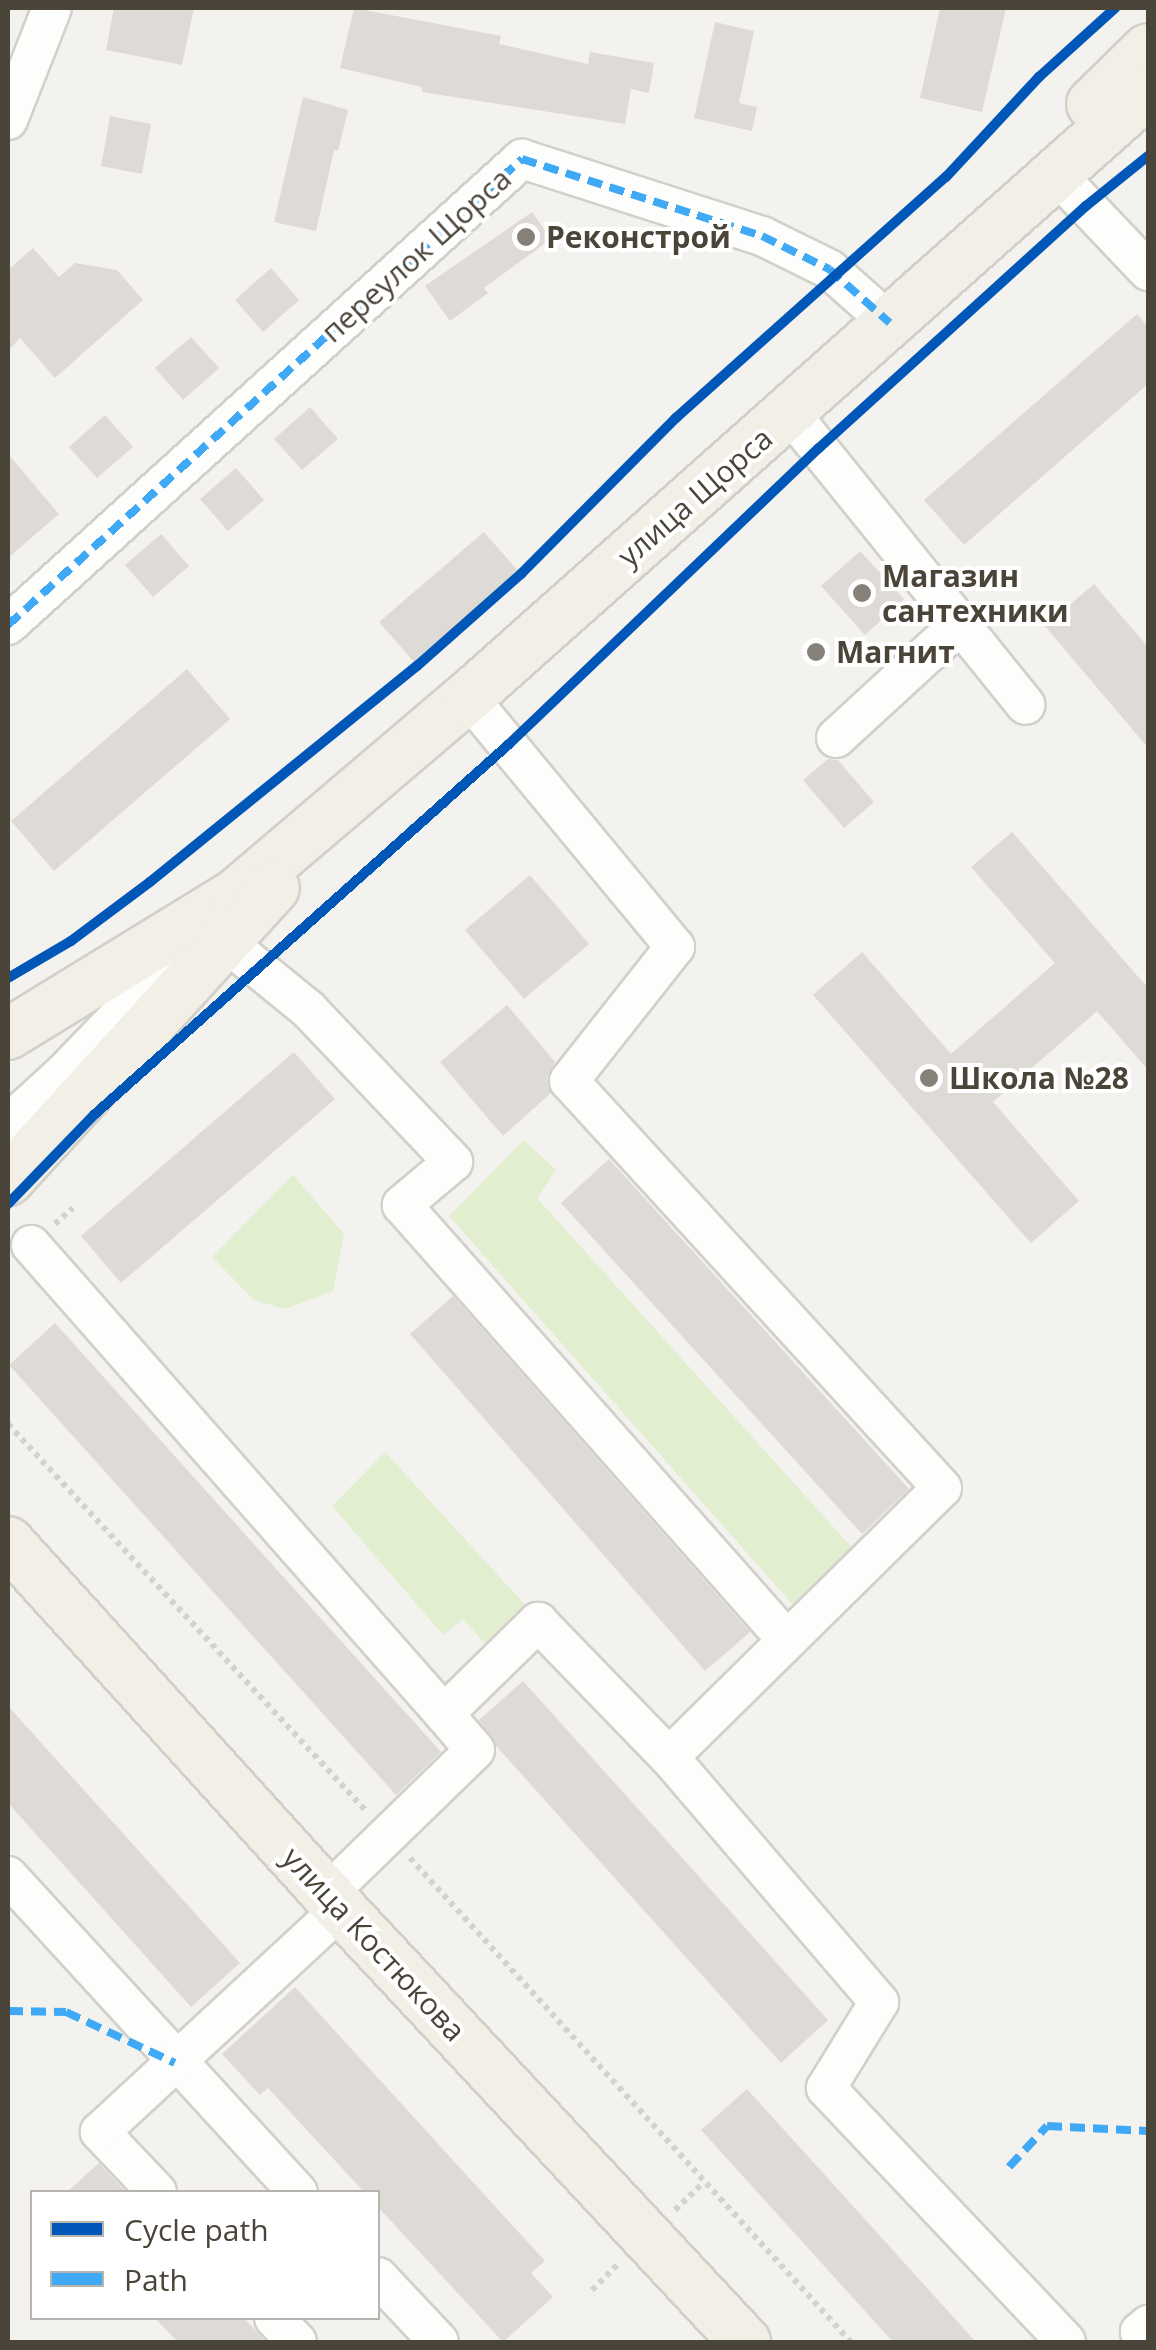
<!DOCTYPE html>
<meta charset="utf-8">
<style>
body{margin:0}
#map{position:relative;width:1156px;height:2350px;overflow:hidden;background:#f4f2ee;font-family:"Open Sans",sans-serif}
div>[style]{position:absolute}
.green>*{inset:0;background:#e1eecf}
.building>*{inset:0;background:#dedbd6}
.path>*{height:6px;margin-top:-3px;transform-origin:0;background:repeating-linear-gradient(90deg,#d3d2cc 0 5px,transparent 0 10px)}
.roads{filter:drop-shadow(2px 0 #d2d0cb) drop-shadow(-2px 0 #d2d0cb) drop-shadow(0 2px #d2d0cb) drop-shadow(0 -2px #d2d0cb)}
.minor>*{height:38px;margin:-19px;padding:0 19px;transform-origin:19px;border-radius:19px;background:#fdfdfc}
.major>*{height:50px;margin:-25px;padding:0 25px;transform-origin:25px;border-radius:25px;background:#f2efe6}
.quiet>*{height:8px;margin-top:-4px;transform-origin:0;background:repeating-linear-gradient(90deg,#3fa9f5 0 15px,transparent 0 23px)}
.cycleway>*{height:10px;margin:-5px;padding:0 5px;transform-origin:5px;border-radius:5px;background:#0057b8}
.dots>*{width:28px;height:28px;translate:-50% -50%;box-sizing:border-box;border:5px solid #fff;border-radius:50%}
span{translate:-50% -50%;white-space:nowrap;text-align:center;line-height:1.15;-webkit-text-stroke:8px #fff;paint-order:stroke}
.poi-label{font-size:30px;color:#4b4439;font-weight:700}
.left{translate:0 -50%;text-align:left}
.street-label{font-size:30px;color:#4b4439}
.frame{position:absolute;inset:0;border:10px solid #4b4439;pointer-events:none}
.legend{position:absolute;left:30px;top:2190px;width:350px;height:130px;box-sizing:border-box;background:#fff;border:2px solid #b7b4b0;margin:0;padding:12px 18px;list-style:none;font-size:30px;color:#4b4439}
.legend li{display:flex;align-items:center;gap:20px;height:50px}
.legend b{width:50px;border:2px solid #b7b4b0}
</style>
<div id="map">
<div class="green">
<div style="clip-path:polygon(524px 1140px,556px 1170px,537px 1198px,854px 1550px,795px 1607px,449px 1216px)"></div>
<div style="clip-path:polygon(293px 1175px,344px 1234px,333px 1291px,285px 1309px,254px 1300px,212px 1257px)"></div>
<div style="clip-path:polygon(385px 1452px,529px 1609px,489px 1648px,463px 1619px,443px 1635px,332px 1506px)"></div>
</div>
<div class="building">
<div style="clip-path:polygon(114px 8px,194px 8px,182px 65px,106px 50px)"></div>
<div style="clip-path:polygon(354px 8px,501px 36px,499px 44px,588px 64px,590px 52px,654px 63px,649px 93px,631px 89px,625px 124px,422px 92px,422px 87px,340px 68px)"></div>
<div style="clip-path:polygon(940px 8px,1006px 8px,982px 112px,920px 98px)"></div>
<div style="clip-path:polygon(715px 22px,754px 31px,739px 103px,757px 107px,752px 131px,694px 118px)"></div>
<div style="clip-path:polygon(303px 97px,348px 110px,338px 151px,334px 150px,316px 231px,274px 222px)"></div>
<div style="clip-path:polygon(110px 116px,151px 124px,142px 174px,101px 166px)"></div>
<div style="clip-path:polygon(532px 212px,551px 239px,484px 288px,488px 293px,450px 321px,425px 286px)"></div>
<div style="clip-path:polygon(33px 248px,59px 277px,75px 263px,117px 270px,143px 300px,55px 378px,20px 338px,8px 351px,8px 270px)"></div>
<div style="clip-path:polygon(271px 268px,299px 300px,263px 332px,235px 300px)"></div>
<div style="clip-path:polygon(1137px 314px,1148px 327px,1148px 384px,964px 545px,924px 500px)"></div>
<div style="clip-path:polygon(191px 337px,219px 368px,183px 400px,155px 368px)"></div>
<div style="clip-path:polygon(310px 407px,338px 439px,302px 470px,274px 439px)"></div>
<div style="clip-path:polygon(105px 415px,133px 447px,97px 478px,69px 447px)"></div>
<div style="clip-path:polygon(8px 454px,59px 514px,8px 558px)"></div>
<div style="clip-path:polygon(236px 468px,264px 500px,228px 531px,200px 499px)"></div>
<div style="clip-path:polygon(484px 532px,519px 572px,414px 662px,379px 622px)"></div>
<div style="clip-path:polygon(161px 534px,189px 566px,153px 597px,125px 565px)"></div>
<div style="clip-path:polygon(860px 551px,904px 599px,865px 635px,821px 586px)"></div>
<div style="clip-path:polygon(1094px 584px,1148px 647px,1148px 748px,1045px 626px)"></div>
<div style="clip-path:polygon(187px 669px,230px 719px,54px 871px,11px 821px)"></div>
<div style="clip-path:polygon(828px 759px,838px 760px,874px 802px,844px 828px,803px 780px)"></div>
<div style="clip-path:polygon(1012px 832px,1148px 988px,1148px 1070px,1097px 1011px,993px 1102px,1079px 1201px,1031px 1243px,813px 995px,862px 952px,951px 1054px,1055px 963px,971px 867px)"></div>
<div style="clip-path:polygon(530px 875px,589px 944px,524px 999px,465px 930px)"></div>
<div style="clip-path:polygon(507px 1005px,555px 1062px,547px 1077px,551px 1093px,503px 1136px,440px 1062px)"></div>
<div style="clip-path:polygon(294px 1052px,335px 1099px,121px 1283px,81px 1236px)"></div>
<div style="clip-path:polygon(609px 1159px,909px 1489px,862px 1534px,561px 1203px)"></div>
<div style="clip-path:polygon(453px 1296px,750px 1632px,705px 1671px,410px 1334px)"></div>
<div style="clip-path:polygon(55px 1323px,441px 1752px,396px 1795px,9px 1365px)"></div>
<div style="clip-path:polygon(523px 1681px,828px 2020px,781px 2063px,497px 1747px,479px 1720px)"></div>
<div style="clip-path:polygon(8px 1706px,240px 1963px,191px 2007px,8px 1803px)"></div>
<div style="clip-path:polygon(295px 1987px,545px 2261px,531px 2273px,553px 2297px,503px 2342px,378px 2207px,378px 2192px,364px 2192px,268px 2088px,260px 2095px,222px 2054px)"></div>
<div style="clip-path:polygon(747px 2089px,976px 2342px,893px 2342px,701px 2130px)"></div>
<div style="clip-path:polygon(99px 2163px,126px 2192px,67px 2192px)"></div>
<div style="clip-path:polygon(155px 2318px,244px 2318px,266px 2342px,178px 2342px)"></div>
</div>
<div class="path">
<div style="left:55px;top:1224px;width:24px;rotate:-42deg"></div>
<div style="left:8px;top:1424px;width:529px;rotate:47.22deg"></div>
<div style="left:410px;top:1858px;width:655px;rotate:47.66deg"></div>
<div style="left:675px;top:2210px;width:39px;rotate:-44deg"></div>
<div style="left:592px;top:2290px;width:38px;rotate:-45deg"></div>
</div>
<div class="roads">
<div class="minor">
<div style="left:8px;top:120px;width:120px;rotate:-68.6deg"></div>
<div style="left:1056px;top:174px;width:134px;rotate:46.5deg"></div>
<div style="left:790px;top:413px;width:375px;rotate:51.1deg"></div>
<div style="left:8px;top:625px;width:694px;rotate:-42.2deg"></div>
<div style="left:522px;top:159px;width:252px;rotate:17.8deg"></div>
<div style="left:762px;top:236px;width:75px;rotate:26.2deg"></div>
<div style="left:829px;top:269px;width:81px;rotate:41.5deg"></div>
<div style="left:836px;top:738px;width:170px;rotate:-42.6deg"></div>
<div style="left:227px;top:943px;width:104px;rotate:39.2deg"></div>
<div style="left:308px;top:1009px;width:211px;rotate:46.5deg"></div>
<div style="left:453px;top:1162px;width:67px;rotate:139.9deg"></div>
<div style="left:402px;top:1205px;width:579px;rotate:48.5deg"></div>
<div style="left:8px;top:1124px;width:74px;rotate:-42.3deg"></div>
<div style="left:63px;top:1074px;width:203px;rotate:-46deg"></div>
<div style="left:31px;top:1245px;width:625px;rotate:48.63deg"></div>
<div style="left:669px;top:1757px;width:323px;rotate:49.4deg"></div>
<div style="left:879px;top:2002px;width:101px;rotate:121.6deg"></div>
<div style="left:826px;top:2088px;width:349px;rotate:46.6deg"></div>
<div style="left:8px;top:1876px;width:429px;rotate:47.5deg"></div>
<div style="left:327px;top:1894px;width:206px;rotate:-44.2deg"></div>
<div style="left:475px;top:1750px;width:48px;rotate:-130.7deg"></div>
<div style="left:444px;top:1714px;width:132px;rotate:-44.4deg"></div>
<div style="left:538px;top:1622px;width:188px;rotate:45.9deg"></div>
<div style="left:669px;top:1757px;width:383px;rotate:-44.6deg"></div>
<div style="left:942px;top:1488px;width:552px;rotate:-132.5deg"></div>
<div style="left:569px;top:1081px;width:171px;rotate:-51.7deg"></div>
<div style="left:675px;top:947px;width:325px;rotate:-129.6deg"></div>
<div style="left:157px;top:2192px;width:83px;rotate:-133.5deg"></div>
<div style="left:100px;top:2132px;width:328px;rotate:-42.8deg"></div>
<div style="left:378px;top:2277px;width:89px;rotate:46.8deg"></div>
<div style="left:274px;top:2318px;width:33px;rotate:46deg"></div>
<div style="left:1144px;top:2342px;width:11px;rotate:-112deg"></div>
<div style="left:1140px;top:2332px;width:11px;rotate:-41deg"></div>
</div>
<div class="major">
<div style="left:1092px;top:104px;width:78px;rotate:-44.5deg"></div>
<div style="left:8px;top:1034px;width:266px;rotate:-31.5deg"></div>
<div style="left:235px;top:895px;width:306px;rotate:-40.4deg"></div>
<div style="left:468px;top:697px;width:910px;rotate:-41.66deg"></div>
<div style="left:8px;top:1180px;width:395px;rotate:-47.7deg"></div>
<div style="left:8px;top:1542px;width:475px;rotate:47.8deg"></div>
<div style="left:327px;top:1894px;width:613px;rotate:46.98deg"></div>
</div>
</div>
<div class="quiet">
<div style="left:8px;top:625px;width:694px;rotate:-42.2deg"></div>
<div style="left:522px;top:159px;width:252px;rotate:17.8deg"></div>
<div style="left:762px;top:236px;width:75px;rotate:26.2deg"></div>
<div style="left:829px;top:269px;width:81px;rotate:41.5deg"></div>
<div style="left:8px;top:2011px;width:58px;rotate:1deg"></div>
<div style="left:66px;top:2012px;width:120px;rotate:25.1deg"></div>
<div style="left:1009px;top:2167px;width:56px;rotate:-47.2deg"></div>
<div style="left:1047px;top:2126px;width:101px;rotate:2.8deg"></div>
</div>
<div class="cycleway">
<div style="left:8px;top:978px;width:73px;rotate:-30.4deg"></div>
<div style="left:71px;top:941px;width:99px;rotate:-36.8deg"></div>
<div style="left:150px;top:882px;width:343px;rotate:-39deg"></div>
<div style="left:417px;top:666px;width:139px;rotate:-41.5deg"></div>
<div style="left:521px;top:574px;width:220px;rotate:-45.2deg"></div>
<div style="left:676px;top:418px;width:362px;rotate:-41.8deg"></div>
<div style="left:946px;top:177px;width:137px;rotate:-47.1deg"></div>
<div style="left:1039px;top:77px;width:103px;rotate:-42.2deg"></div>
<div style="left:8px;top:1204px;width:125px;rotate:-46deg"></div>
<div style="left:95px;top:1114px;width:554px;rotate:-41.78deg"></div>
<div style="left:508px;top:745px;width:430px;rotate:-43.7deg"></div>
<div style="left:819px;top:448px;width:360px;rotate:-42.2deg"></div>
<div style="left:1086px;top:206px;width:80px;rotate:-38.9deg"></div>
</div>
<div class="dots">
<div style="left:526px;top:237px;background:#868178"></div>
<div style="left:862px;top:593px;background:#868178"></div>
<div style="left:816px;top:652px;background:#868178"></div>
<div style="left:929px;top:1078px;background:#868178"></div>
</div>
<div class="poi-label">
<span class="left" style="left:546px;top:237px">Реконстрой</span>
<span class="left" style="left:882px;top:593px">Магазин<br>сантехники</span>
<span class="left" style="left:836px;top:652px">Магнит</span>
<span class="left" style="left:949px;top:1078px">Школа №28</span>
</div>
<div class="street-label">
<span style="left:416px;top:255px;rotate:-42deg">переулок Щорса</span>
<span style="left:695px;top:497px;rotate:-41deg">улица Щорса</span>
<span style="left:374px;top:1944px;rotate:47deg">улица Костюкова</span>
</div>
<div class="frame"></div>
<ul class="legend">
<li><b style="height:12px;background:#0057b8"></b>Cycle path</li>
<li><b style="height:12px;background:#3fa9f5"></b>Path</li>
</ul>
</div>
